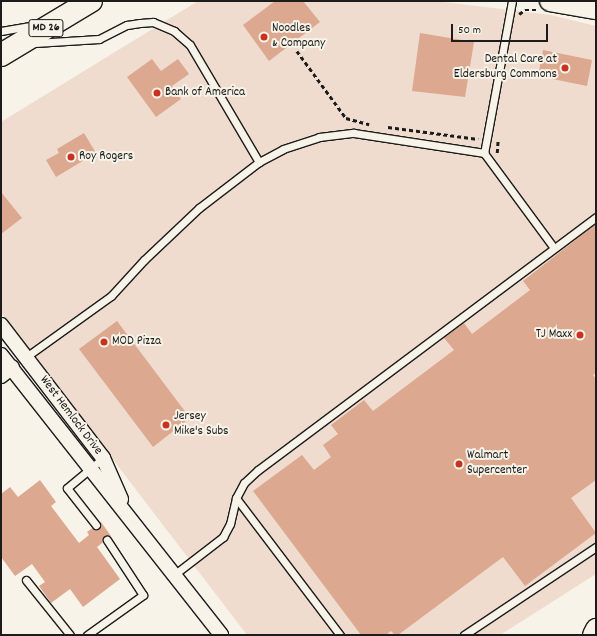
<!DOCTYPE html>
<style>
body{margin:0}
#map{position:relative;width:597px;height:636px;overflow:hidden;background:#f7f3e8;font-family:Dekko,sans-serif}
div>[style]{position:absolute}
.built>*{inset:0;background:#efdcce}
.building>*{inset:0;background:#dca890}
.path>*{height:2.5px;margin-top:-1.25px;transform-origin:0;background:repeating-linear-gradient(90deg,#1c1c1c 0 4px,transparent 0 7px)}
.roads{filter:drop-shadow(1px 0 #1c1c1c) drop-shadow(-1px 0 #1c1c1c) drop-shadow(0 1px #1c1c1c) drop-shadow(0 -1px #1c1c1c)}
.lane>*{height:7px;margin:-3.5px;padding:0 3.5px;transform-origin:3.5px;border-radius:3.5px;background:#f7f3e8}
.street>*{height:14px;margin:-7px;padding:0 7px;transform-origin:7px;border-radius:7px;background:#f7f3e8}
.secondary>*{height:20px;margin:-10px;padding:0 10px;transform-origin:10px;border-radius:10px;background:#f7f3e8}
.primary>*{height:22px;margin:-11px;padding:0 11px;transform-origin:11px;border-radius:11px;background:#f7f3e8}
.dots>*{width:11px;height:11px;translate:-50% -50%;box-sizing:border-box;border:2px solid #f7f3e8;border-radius:50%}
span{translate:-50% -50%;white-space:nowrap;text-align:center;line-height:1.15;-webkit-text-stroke:4px #f7f3e8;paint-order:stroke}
.shield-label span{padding:1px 3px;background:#f7f3e8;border:1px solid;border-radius:3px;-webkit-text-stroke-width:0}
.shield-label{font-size:12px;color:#1c1c1c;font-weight:700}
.poi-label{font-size:13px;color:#1c1c1c}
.left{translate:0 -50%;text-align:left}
.right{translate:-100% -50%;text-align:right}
.street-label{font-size:13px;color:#1c1c1c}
.frame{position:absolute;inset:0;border:2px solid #1c1c1c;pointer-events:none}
.scale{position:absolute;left:451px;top:24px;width:97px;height:18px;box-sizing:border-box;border:2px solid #1c1c1c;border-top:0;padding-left:5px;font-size:12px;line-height:14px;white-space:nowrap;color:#1c1c1c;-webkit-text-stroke:3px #f7f3e8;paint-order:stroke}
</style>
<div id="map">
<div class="built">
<div style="clip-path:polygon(198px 1px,435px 1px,551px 15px,596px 26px,596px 574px,500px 635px,247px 635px,1px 313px,1px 122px)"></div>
</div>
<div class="building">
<div style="clip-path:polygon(275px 1px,303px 1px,320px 22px,269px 61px,243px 25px)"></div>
<div style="clip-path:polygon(420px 33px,474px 42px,465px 97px,412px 91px)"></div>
<div style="clip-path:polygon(543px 50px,592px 60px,587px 86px,538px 76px)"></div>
<div style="clip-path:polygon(152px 59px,161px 71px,178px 59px,189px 74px,172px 86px,181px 99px,156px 117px,127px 77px)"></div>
<div style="clip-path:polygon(84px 133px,96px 153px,56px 177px,46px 160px,59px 153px,57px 149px)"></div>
<div style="clip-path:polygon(1px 192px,22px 218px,1px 234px)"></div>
<div style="clip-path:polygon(596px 224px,596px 373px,593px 375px,596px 379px,596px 480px,571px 498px,596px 533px,525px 586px,503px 557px,398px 635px,395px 635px,391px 631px,386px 635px,361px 635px,253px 491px,302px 455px,314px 470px,331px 457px,323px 445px,338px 434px,331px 425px,364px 400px,373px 411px,454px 350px,444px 338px,464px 323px,472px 334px,530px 290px,523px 281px)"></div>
<div style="clip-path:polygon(117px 321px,190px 418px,153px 447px,79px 349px)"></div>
<div style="clip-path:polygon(40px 480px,56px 502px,51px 506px,79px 543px,89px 535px,87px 532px,101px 522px,111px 536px,97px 547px,120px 579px,83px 607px,70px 589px,51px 603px,39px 586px,45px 582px,32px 564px,15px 576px,1px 557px,1px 494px,10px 487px,18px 497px)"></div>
</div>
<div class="path">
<div style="left:519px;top:14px;width:7px;rotate:-34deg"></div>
<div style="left:525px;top:10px;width:11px"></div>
<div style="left:297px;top:51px;width:83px;rotate:53.8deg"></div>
<div style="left:346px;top:118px;width:24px;rotate:15deg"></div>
<div style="left:388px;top:127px;width:91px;rotate:7.6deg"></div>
<div style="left:497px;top:153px;width:13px;rotate:-86deg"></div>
</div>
<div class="roads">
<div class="lane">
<div style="left:512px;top:1px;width:155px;rotate:100.4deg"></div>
<div style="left:484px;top:153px;width:118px;rotate:53.6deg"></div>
<div style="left:1px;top:31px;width:34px;rotate:-10deg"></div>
<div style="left:35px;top:43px;width:64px;rotate:-3.6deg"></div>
<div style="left:99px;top:39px;width:31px;rotate:-27deg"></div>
<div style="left:127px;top:25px;width:13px;rotate:-9deg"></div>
<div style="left:140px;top:23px;width:13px;rotate:-4deg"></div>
<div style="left:153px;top:22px;width:23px;rotate:23deg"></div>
<div style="left:174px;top:31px;width:21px;rotate:41deg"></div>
<div style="left:190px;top:45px;width:136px;rotate:59.5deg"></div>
<div style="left:26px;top:357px;width:105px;rotate:-35.7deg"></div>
<div style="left:111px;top:296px;width:49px;rotate:-47.5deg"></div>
<div style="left:144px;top:260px;width:76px;rotate:-43.4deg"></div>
<div style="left:199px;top:208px;width:76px;rotate:-37.5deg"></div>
<div style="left:259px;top:162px;width:27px;rotate:-28deg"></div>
<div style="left:283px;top:149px;width:38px;rotate:-18deg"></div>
<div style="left:319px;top:137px;width:35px;rotate:-7deg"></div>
<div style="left:354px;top:133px;width:132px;rotate:8.7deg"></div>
<div style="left:236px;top:498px;width:172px;rotate:52.8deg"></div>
<div style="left:96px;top:525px;width:47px;rotate:-128.1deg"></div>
<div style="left:67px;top:488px;width:47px;rotate:-39.8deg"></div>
<div style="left:175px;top:574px;width:61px;rotate:-37.6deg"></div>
<div style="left:223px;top:537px;width:15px;rotate:-62deg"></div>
<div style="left:230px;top:524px;width:27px;rotate:-77deg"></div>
<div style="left:236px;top:498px;width:17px;rotate:-62deg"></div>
<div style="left:244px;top:483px;width:19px;rotate:-43deg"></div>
<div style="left:258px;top:470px;width:422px;rotate:-36.8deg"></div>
<div style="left:26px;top:580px;width:70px;rotate:51.3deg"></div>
<div style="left:87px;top:635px;width:69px;rotate:-35.5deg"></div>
<div style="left:143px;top:595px;width:66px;rotate:-123.2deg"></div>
<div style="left:464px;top:635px;width:159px;rotate:-33.7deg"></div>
</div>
<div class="street">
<div style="left:1px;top:325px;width:168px;rotate:52.5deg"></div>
<div style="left:103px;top:458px;width:45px;rotate:66.3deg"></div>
<div style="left:1px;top:355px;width:356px;rotate:51.8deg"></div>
<div style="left:1px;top:376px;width:14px;rotate:-39deg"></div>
</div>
<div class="secondary">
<div style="left:550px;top:1px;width:47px;rotate:9.9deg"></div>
<div style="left:593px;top:635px;width:7px;rotate:-63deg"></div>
</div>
<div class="primary">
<div style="left:1px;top:55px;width:105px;rotate:-31deg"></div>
</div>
</div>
<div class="dots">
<div style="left:264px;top:37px;background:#c8321e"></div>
<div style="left:565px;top:68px;background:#c8321e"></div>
<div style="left:157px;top:93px;background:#c8321e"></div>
<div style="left:71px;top:157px;background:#c8321e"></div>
<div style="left:580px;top:335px;background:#c8321e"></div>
<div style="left:104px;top:342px;background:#c8321e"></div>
<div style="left:166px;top:425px;background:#c8321e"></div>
<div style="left:459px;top:464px;background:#c8321e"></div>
</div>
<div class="shield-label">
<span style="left:46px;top:28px">MD 26</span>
</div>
<div class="poi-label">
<span class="left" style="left:272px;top:37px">Noodles<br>&amp; Company</span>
<span class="right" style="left:557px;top:68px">Dental Care at<br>Eldersburg Commons</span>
<span class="left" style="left:165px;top:93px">Bank of America</span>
<span class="left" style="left:79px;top:157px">Roy Rogers</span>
<span class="right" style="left:572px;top:335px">TJ Maxx</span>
<span class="left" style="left:112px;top:342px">MOD Pizza</span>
<span class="left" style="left:174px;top:425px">Jersey<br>Mike's Subs</span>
<span class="left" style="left:467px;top:464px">Walmart<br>Supercenter</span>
</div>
<div class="street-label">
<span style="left:70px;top:416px;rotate:53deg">West Hemlock Drive</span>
</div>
<div class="frame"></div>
<div class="scale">50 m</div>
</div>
